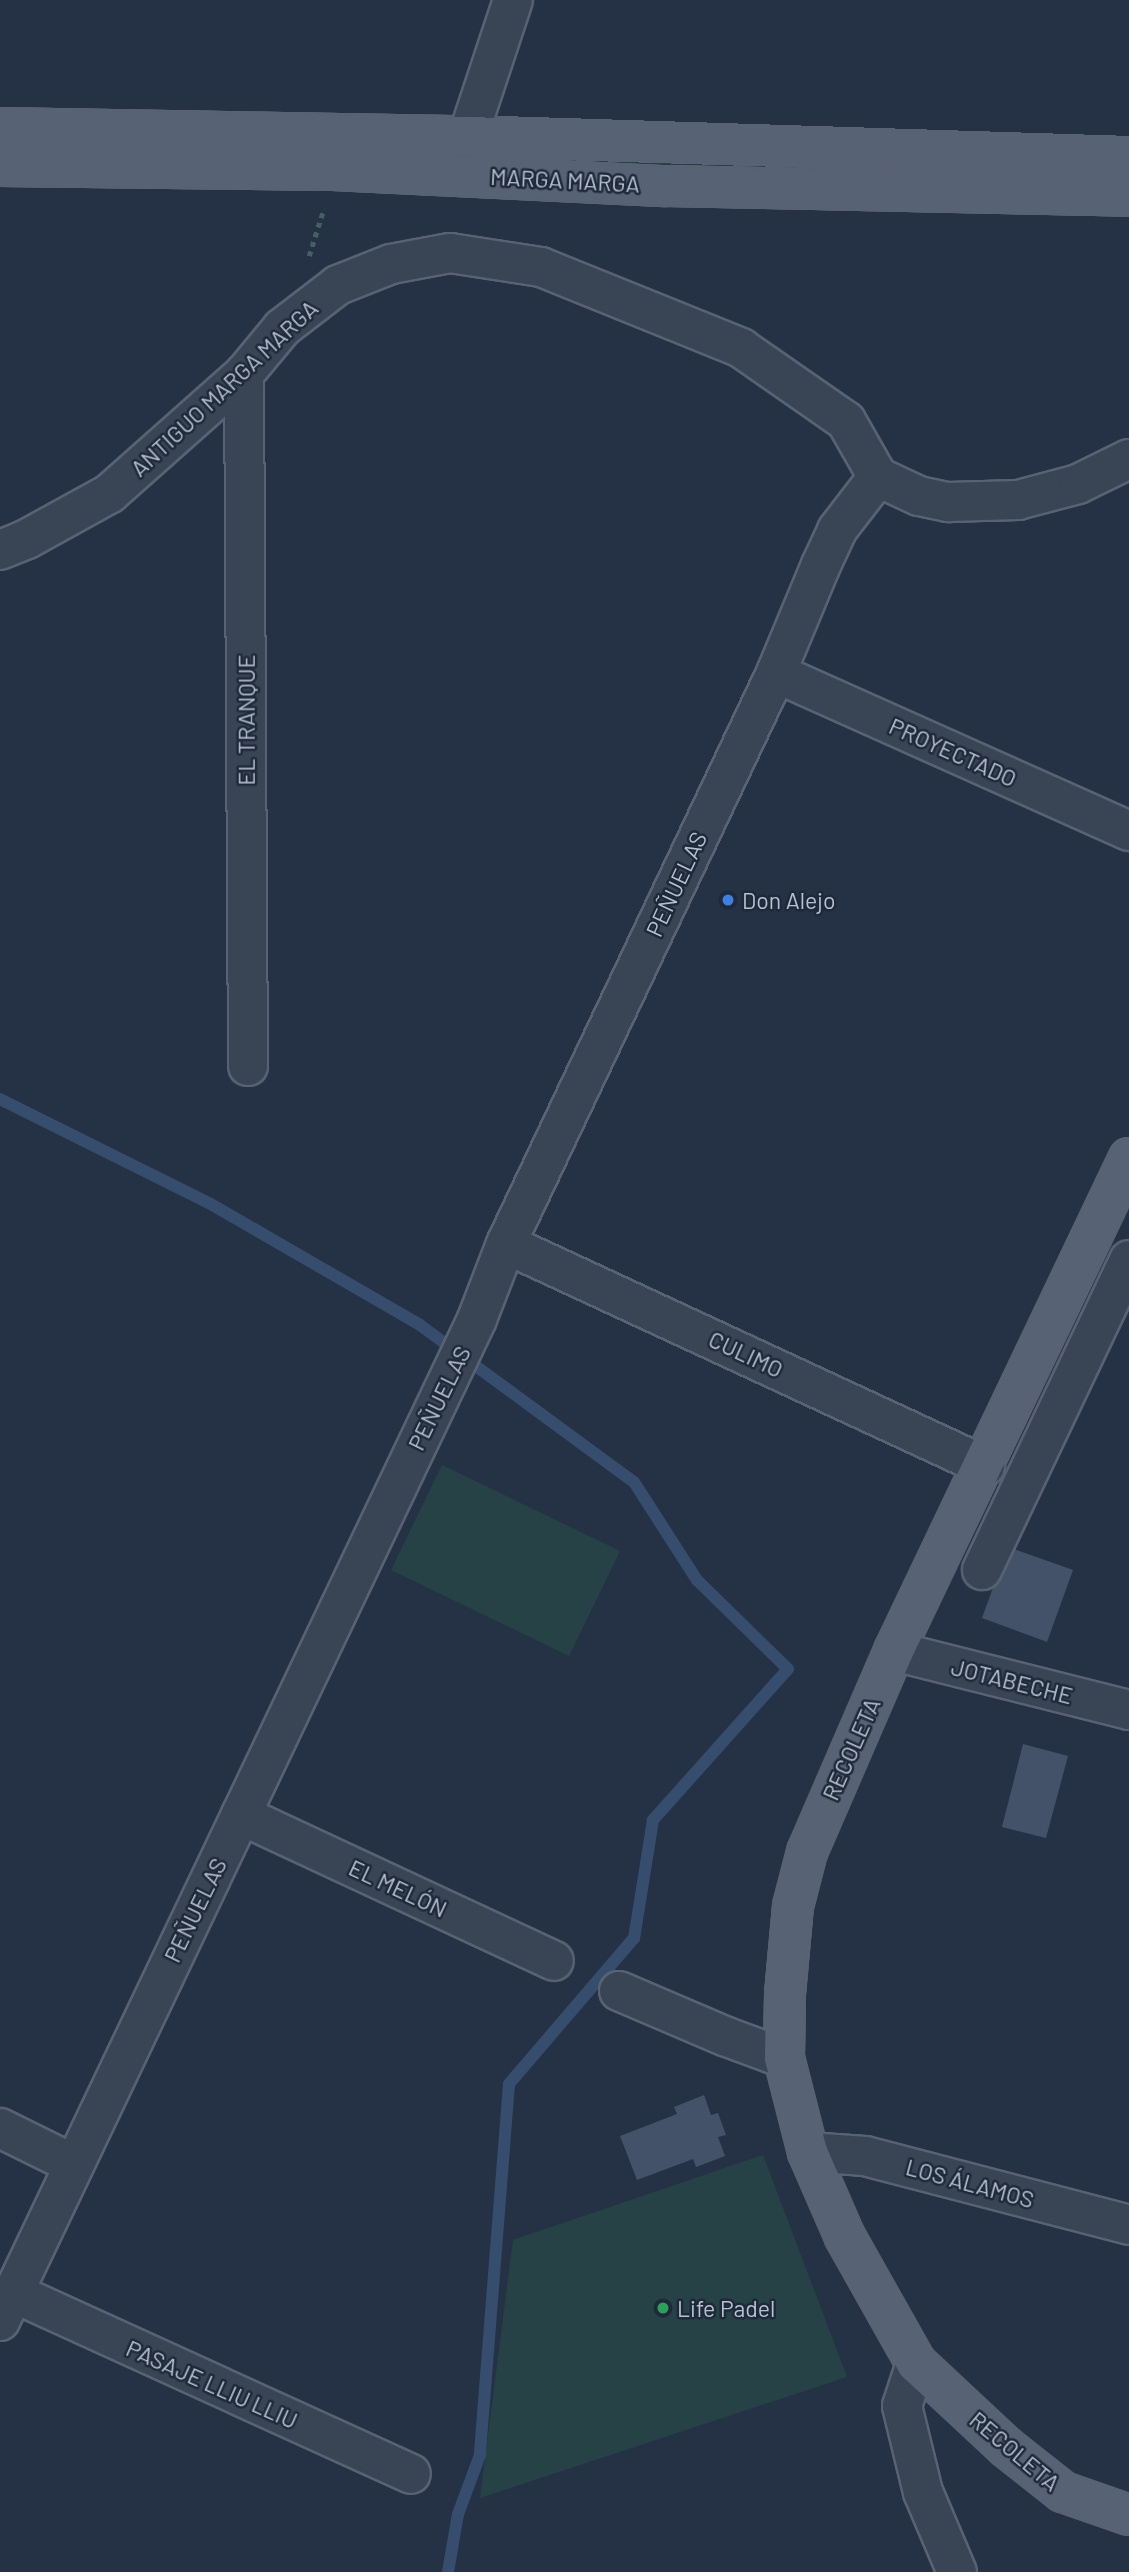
<!DOCTYPE html>
<meta charset="utf-8">
<style>
body{margin:0}
#map{position:relative;width:1129px;height:2572px;overflow:hidden;background:#253246;font-family:Barlow,sans-serif}
div>[style]{position:absolute}
.green>*{inset:0;background:#274246}
.stream>*{height:12px;margin:-6px;padding:0 6px;transform-origin:6px;border-radius:6px;background:#374d6e}
.building>*{inset:0;background:#435268}
.path>*{height:4.5px;margin-top:-2.25px;transform-origin:0;background:repeating-linear-gradient(90deg,#455f62 0 5px,transparent 0 10px)}
.roads{filter:drop-shadow(2px 0 #586272) drop-shadow(-2px 0 #586272) drop-shadow(0 2px #586272) drop-shadow(0 -2px #586272)}
.minor>*{height:38px;margin:-19px;padding:0 19px;transform-origin:19px;border-radius:19px;background:#394455}
.major>*{height:38px;margin:-19px;padding:0 19px;transform-origin:19px;border-radius:19px;background:#576375}
.dots>*{width:19px;height:19px;translate:-50% -50%;box-sizing:border-box;border:4px solid #1e293a;border-radius:50%}
span{translate:-50% -50%;white-space:nowrap;text-align:center;line-height:1.15;-webkit-text-stroke:5px #1e293a;paint-order:stroke}
.street-label{font-size:23px;color:#b7c0ce}
.poi-label{font-size:23px;color:#b7c0ce}
.left{translate:0 -50%;text-align:left}
</style>
<div id="map">
<div class="green">
<div style="clip-path:polygon(549px 159px,1129px 168px,1129px 176px,549px 166px)"></div>
<div style="clip-path:polygon(442px 1465px,620px 1551px,569px 1656px,391px 1570px)"></div>
<div style="clip-path:polygon(763px 2155px,847px 2377px,480px 2498px,513px 2240px)"></div>
</div>
<div class="stream">
<div style="left:0;top:1099px;width:233px;rotate:26.5deg"></div>
<div style="left:209px;top:1203px;width:244px;rotate:30deg"></div>
<div style="left:420px;top:1325px;width:265px;rotate:36.3deg"></div>
<div style="left:634px;top:1482px;width:117px;rotate:57.3deg"></div>
<div style="left:697px;top:1580px;width:127px;rotate:44.4deg"></div>
<div style="left:788px;top:1669px;width:203px;rotate:131.8deg"></div>
<div style="left:653px;top:1820px;width:120px;rotate:99.1deg"></div>
<div style="left:634px;top:1938px;width:192px;rotate:130.6deg"></div>
<div style="left:509px;top:2084px;width:372px;rotate:94.5deg"></div>
<div style="left:480px;top:2455px;width:63px;rotate:110.4deg"></div>
<div style="left:458px;top:2514px;width:59px;rotate:99.8deg"></div>
</div>
<div class="building">
<div style="clip-path:polygon(1008px 1547px,1073px 1570px,1047px 1642px,982px 1618px)"></div>
<div style="clip-path:polygon(1023px 1744px,1068px 1756px,1046px 1838px,1002px 1827px)"></div>
<div style="clip-path:polygon(704px 2095px,711px 2115px,718px 2113px,726px 2135px,718px 2137px,725px 2156px,696px 2167px,693px 2159px,637px 2180px,620px 2136px,677px 2114px,674px 2107px)"></div>
</div>
<div class="path">
<div style="left:309px;top:256px;width:50px;rotate:-72.6deg"></div>
</div>
<div class="roads">
<div class="minor">
<div style="left:468px;top:136px;width:143px;rotate:-71.7deg"></div>
<div style="left:244px;top:374px;width:692px;rotate:89.67deg"></div>
<div style="left:0;top:550px;width:29px;rotate:-22deg"></div>
<div style="left:27px;top:539px;width:94px;rotate:-28.8deg"></div>
<div style="left:109px;top:494px;width:181px;rotate:-41.6deg"></div>
<div style="left:244px;top:374px;width:60px;rotate:-50.4deg"></div>
<div style="left:282px;top:328px;width:71px;rotate:-37.5deg"></div>
<div style="left:338px;top:285px;width:57px;rotate:-21.6deg"></div>
<div style="left:391px;top:264px;width:60px;rotate:-10.6deg"></div>
<div style="left:450px;top:253px;width:92px;rotate:8.7deg"></div>
<div style="left:541px;top:267px;width:216px;rotate:22deg"></div>
<div style="left:741px;top:348px;width:128px;rotate:34.8deg"></div>
<div style="left:846px;top:421px;width:64px;rotate:60.3deg"></div>
<div style="left:878px;top:477px;width:45px;rotate:24.9deg"></div>
<div style="left:919px;top:496px;width:30px;rotate:12deg"></div>
<div style="left:948px;top:502px;width:70px;rotate:-1.6deg"></div>
<div style="left:1018px;top:500px;width:62px;rotate:-14.9deg"></div>
<div style="left:1078px;top:484px;width:57px;rotate:-26.1deg"></div>
<div style="left:776px;top:673px;width:387px;rotate:24.1deg"></div>
<div style="left:506px;top:1244px;width:528px;rotate:24.87deg"></div>
<div style="left:982px;top:1570px;width:343px;rotate:-64.6deg"></div>
<div style="left:894px;top:1651px;width:242px;rotate:14.1deg"></div>
<div style="left:241px;top:1815px;width:345px;rotate:25deg"></div>
<div style="left:619px;top:1991px;width:117px;rotate:23.1deg"></div>
<div style="left:727px;top:2037px;width:61px;rotate:20.2deg"></div>
<div style="left:0;top:2128px;width:81px;rotate:26.3deg"></div>
<div style="left:808px;top:2152px;width:57px;rotate:4deg"></div>
<div style="left:865px;top:2156px;width:273px;rotate:14.6deg"></div>
<div style="left:14px;top:2293px;width:436px;rotate:24.5deg"></div>
<div style="left:0;top:2321px;width:1110px;rotate:-64.54deg"></div>
<div style="left:477px;top:1319px;width:80px;rotate:-68.9deg"></div>
<div style="left:506px;top:1244px;width:632px;rotate:-64.69deg"></div>
<div style="left:776px;top:673px;width:117px;rotate:-67.4deg"></div>
<div style="left:821px;top:565px;width:38px;rotate:-65deg"></div>
<div style="left:837px;top:530px;width:67px;rotate:-52.3deg"></div>
<div style="left:916px;top:2363px;width:45px;rotate:108deg"></div>
<div style="left:902px;top:2406px;width:89px;rotate:76.3deg"></div>
<div style="left:923px;top:2492px;width:87px;rotate:67deg"></div>
</div>
<div class="major">
<div style="left:0;top:128px;width:468px;rotate:1deg"></div>
<div style="left:468px;top:136px;width:661px;rotate:1.82deg"></div>
<div style="left:0;top:166px;width:333px;rotate:0.7deg"></div>
<div style="left:333px;top:170px;width:333px;rotate:2.8deg"></div>
<div style="left:666px;top:186px;width:463px;rotate:1.2deg"></div>
<div style="left:1129px;top:1158px;width:546px;rotate:115.49deg"></div>
<div style="left:894px;top:1651px;width:219px;rotate:113.4deg"></div>
<div style="left:807px;top:1852px;width:56px;rotate:104.5deg"></div>
<div style="left:793px;top:1906px;width:88px;rotate:95.2deg"></div>
<div style="left:785px;top:1994px;width:64px;rotate:90.9deg"></div>
<div style="left:784px;top:2058px;width:97px;rotate:75.7deg"></div>
<div style="left:808px;top:2152px;width:93px;rotate:66.5deg"></div>
<div style="left:845px;top:2237px;width:145px;rotate:60.6deg"></div>
<div style="left:916px;top:2363px;width:123px;rotate:43deg"></div>
<div style="left:1006px;top:2447px;width:73px;rotate:38.3deg"></div>
<div style="left:1063px;top:2492px;width:70px;rotate:19.2deg"></div>
</div>
</div>
<div class="dots">
<div style="left:728px;top:900px;background:#3f7fe0"></div>
<div style="left:663px;top:2308px;background:#2e9e5b"></div>
</div>
<div class="street-label">
<span style="left:565px;top:180px;rotate:3deg">MARGA MARGA</span>
<span style="left:224px;top:388px;rotate:-43deg">ANTIGUO MARGA MARGA</span>
<span style="left:246px;top:720px;rotate:-90deg">EL TRANQUE</span>
<span style="left:953px;top:752px;rotate:24deg">PROYECTADO</span>
<span style="left:676px;top:884px;rotate:-65deg">PEÑUELAS</span>
<span style="left:746px;top:1354px;rotate:25deg">CULIMO</span>
<span style="left:439px;top:1398px;rotate:-64deg">PEÑUELAS</span>
<span style="left:1012px;top:1681px;rotate:14deg">JOTABECHE</span>
<span style="left:851px;top:1749px;rotate:-66deg">RECOLETA</span>
<span style="left:398px;top:1888px;rotate:25deg">EL MELÓN</span>
<span style="left:195px;top:1910px;rotate:-64deg">PEÑUELAS</span>
<span style="left:970px;top:2183px;rotate:15deg">LOS ÁLAMOS</span>
<span style="left:212px;top:2384px;rotate:24deg">PASAJE LLIU LLIU</span>
<span style="left:1015px;top:2451px;rotate:40deg">RECOLETA</span>
</div>
<div class="poi-label">
<span class="left" style="left:742px;top:900px">Don Alejo</span>
<span class="left" style="left:677px;top:2308px">Life Padel</span>
</div>
</div>
